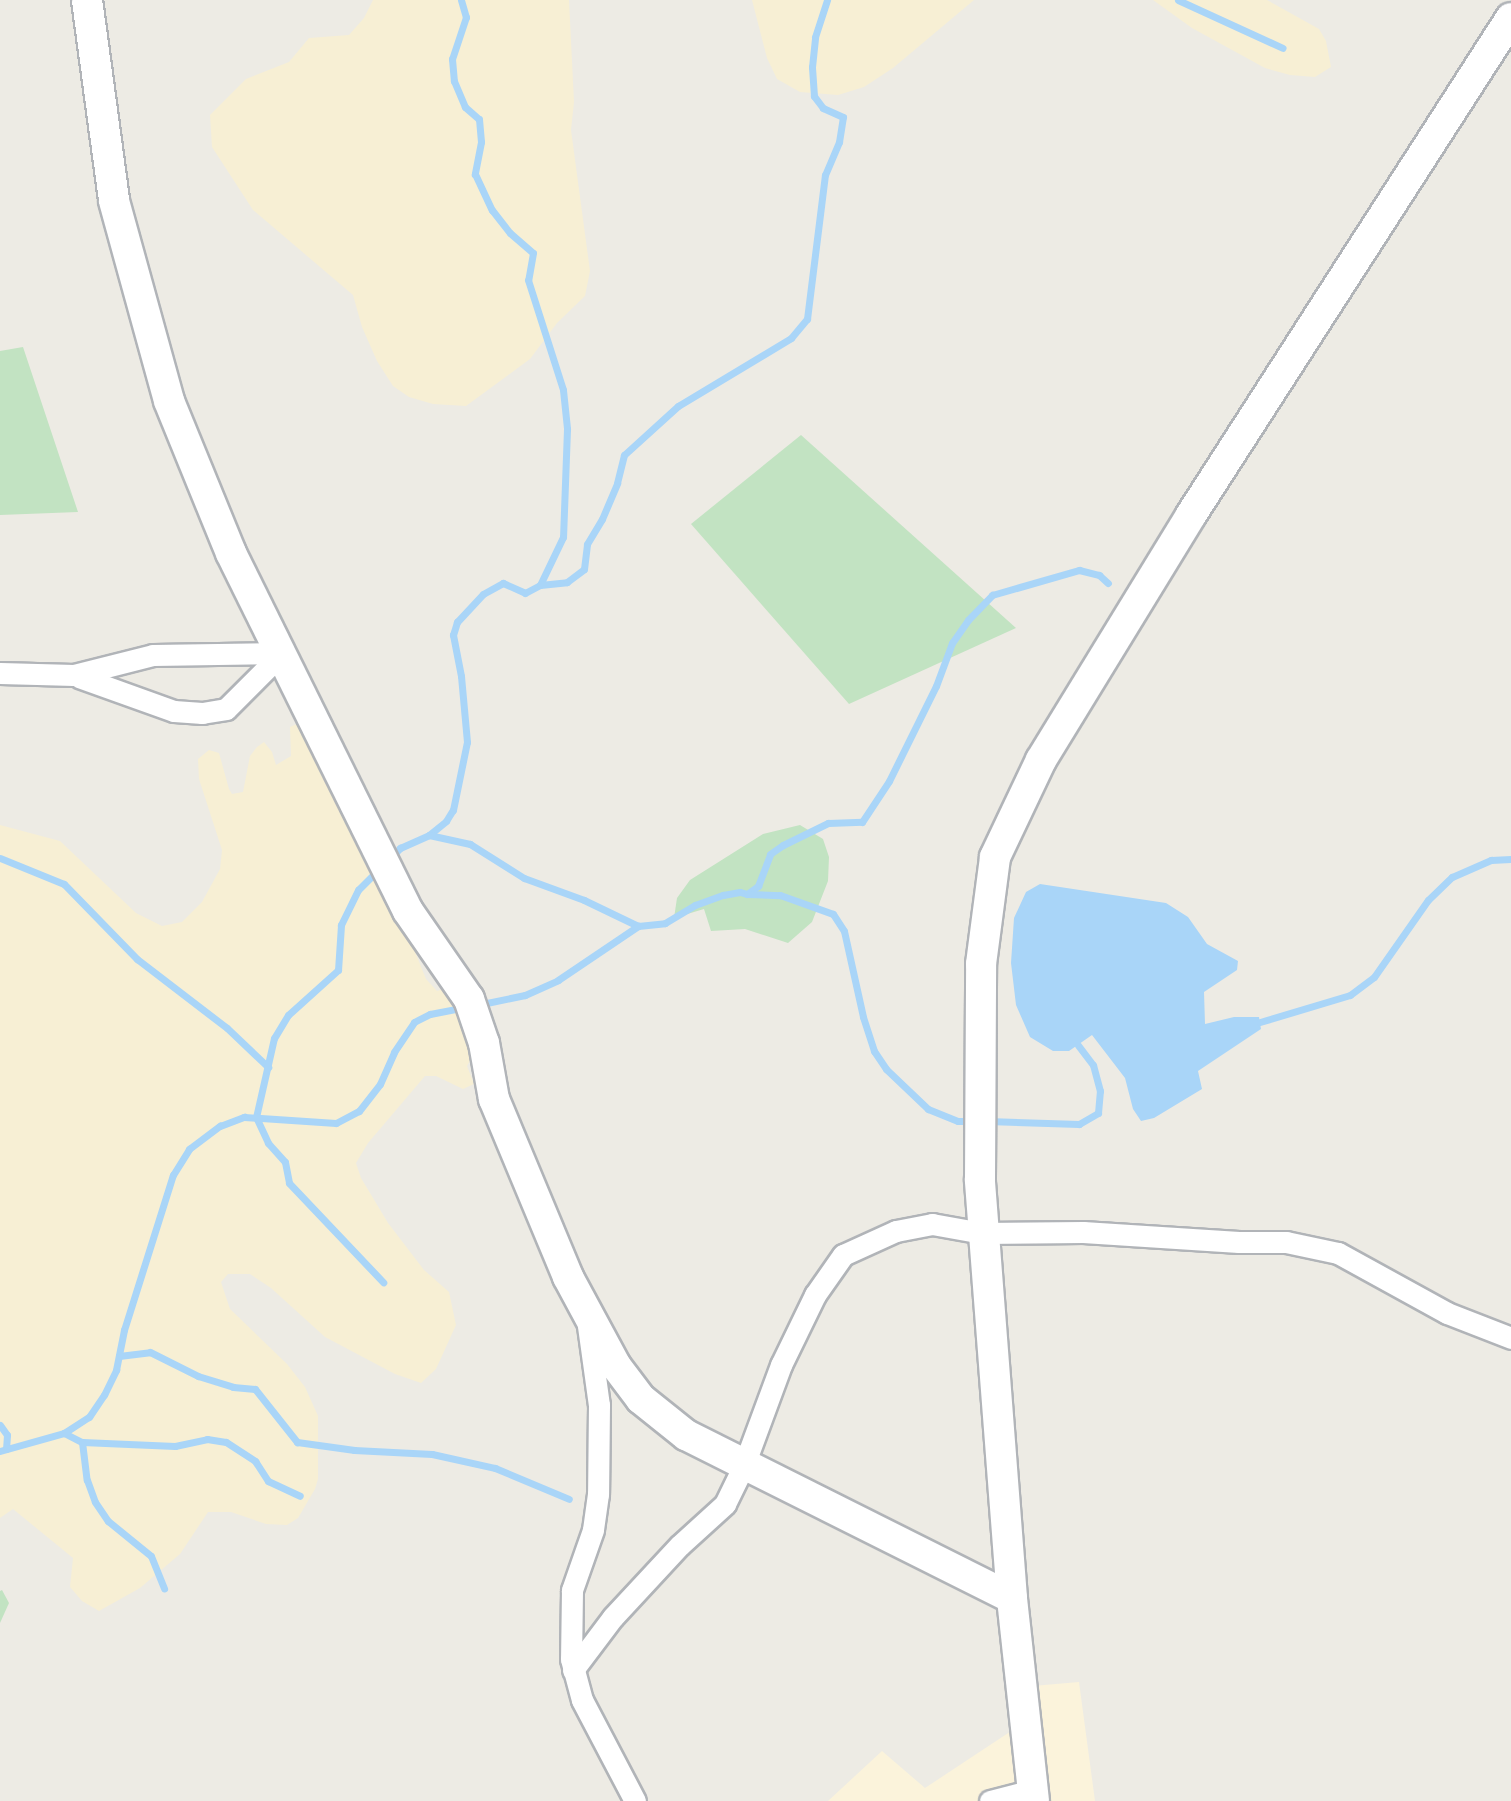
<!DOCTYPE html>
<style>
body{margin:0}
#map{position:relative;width:1511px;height:1801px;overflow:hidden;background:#edebe4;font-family:"Fira Sans",sans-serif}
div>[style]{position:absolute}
.commercial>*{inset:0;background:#fbf3db}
.green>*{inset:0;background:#c2e3c2}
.sand>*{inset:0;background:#f7efd4}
.water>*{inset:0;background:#a9d5f8}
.stream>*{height:7px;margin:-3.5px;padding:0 3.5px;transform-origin:3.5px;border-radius:3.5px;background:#a9d5f8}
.roads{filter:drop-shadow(2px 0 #b1b4b8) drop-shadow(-2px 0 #b1b4b8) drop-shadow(0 2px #b1b4b8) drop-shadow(0 -2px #b1b4b8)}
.street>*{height:21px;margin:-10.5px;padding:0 10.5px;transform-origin:10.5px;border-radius:10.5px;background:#fff}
.secondary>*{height:30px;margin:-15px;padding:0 15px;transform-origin:15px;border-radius:15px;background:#fff}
span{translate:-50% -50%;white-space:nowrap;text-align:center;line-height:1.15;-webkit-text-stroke:6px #fff;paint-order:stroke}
</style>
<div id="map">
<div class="commercial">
<div style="clip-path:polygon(1079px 1682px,1095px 1801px,828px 1801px,882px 1751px,925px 1788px,1025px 1722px,1021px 1687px)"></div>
</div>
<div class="green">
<div style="clip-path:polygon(23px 347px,78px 512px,0 515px,0 351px)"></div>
<div style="clip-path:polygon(801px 435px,1016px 628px,849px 704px,691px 524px)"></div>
<div style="clip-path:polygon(800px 825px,823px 839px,829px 857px,828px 881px,812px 922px,788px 943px,745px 929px,711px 931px,704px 909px,674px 918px,677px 898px,690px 880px,763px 834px)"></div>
<div style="clip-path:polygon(2px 1590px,9px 1603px,0 1623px,0 1591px)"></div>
</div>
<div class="sand">
<div style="clip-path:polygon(373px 0,569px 0,574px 102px,571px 130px,590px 271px,585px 296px,557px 323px,530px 359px,466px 406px,433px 404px,409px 397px,393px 386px,377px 361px,362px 327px,353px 295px,253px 210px,212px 147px,210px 115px,246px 79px,289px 62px,309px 38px,349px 35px,364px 18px)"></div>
<div style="clip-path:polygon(752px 0,974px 0,893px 68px,864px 87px,838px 95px,800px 92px,777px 79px,767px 58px)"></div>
<div style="clip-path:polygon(1153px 0,1267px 0,1319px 29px,1326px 41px,1331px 67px,1315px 77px,1290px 75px,1265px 68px,1192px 28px)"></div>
<div style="clip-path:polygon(306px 720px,403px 922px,426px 979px,437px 991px,453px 986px,477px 1048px,467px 1066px,474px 1084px,463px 1089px,436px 1076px,425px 1076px,368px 1143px,356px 1163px,361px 1178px,388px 1223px,424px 1270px,449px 1292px,456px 1325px,436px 1369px,421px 1383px,395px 1374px,325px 1337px,271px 1288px,250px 1274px,228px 1274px,221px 1282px,230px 1309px,287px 1364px,305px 1387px,318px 1416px,318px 1479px,315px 1489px,298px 1518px,287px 1525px,266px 1524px,231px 1512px,208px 1512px,180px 1554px,140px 1588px,99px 1611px,82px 1601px,70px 1587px,73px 1558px,13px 1509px,0 1518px,0 825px,60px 841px,136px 913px,162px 926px,182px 922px,202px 902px,220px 869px,222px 850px,199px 779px,198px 759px,209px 750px,219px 753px,229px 789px,232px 794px,243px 792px,250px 756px,257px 747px,264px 742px,272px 752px,276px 765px,291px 756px,290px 727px)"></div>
</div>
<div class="water">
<div style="clip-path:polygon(1040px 884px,1166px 903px,1188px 917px,1207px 944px,1238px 961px,1237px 970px,1204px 992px,1205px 1024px,1234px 1017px,1259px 1017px,1261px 1029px,1198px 1071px,1202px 1089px,1154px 1118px,1141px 1121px,1133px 1109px,1125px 1078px,1092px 1035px,1069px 1051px,1053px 1051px,1030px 1037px,1016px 1005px,1011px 963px,1014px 918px,1026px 892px)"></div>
</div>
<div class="stream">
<div style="left:461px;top:0;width:18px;rotate:74deg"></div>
<div style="left:466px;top:17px;width:44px;rotate:108.4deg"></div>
<div style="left:452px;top:59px;width:22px;rotate:85deg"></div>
<div style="left:454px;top:81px;width:28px;rotate:67deg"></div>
<div style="left:465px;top:107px;width:18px;rotate:41deg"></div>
<div style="left:479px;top:119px;width:23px;rotate:85deg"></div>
<div style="left:481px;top:142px;width:33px;rotate:101deg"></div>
<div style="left:475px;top:174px;width:40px;rotate:65deg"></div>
<div style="left:492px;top:210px;width:29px;rotate:52deg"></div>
<div style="left:510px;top:233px;width:30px;rotate:41deg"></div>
<div style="left:533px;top:253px;width:27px;rotate:100deg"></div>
<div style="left:528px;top:280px;width:115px;rotate:72.3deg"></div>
<div style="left:563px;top:390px;width:39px;rotate:84deg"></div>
<div style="left:567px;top:429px;width:108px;rotate:92.1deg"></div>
<div style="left:563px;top:537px;width:53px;rotate:115.6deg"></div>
<div style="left:1178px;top:0;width:115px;rotate:24.6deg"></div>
<div style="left:429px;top:835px;width:22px;rotate:-39deg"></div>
<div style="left:446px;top:821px;width:13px;rotate:-58deg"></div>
<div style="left:453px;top:810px;width:69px;rotate:-78.4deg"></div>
<div style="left:467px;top:742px;width:66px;rotate:-95.2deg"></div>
<div style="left:461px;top:676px;width:42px;rotate:-101deg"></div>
<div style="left:453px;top:635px;width:14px;rotate:-73deg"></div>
<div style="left:457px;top:622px;width:38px;rotate:-47deg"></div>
<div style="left:483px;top:594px;width:23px;rotate:-29deg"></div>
<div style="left:503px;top:583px;width:24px;rotate:24deg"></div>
<div style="left:525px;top:593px;width:17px;rotate:-28deg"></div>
<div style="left:540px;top:585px;width:27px;rotate:-6deg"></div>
<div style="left:567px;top:582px;width:21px;rotate:-37deg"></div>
<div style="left:584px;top:569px;width:25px;rotate:-83deg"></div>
<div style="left:587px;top:544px;width:29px;rotate:-59deg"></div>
<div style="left:602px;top:519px;width:39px;rotate:-67deg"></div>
<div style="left:617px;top:483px;width:29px;rotate:-76deg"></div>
<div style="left:624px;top:455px;width:73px;rotate:-42.2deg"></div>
<div style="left:678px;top:406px;width:132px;rotate:-31deg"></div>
<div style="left:791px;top:338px;width:25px;rotate:-50deg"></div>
<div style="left:807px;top:319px;width:145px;rotate:-82.9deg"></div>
<div style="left:825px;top:175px;width:36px;rotate:-67deg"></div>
<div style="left:839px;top:142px;width:25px;rotate:-81deg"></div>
<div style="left:843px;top:117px;width:22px;rotate:-156deg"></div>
<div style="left:823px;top:108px;width:15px;rotate:-127deg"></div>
<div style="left:814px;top:96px;width:29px;rotate:-94deg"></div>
<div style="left:812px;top:67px;width:30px;rotate:-84deg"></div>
<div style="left:815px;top:37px;width:39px;rotate:-72deg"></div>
<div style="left:0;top:858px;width:69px;rotate:22.1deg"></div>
<div style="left:64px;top:884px;width:105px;rotate:45.8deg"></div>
<div style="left:137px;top:959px;width:113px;rotate:37.5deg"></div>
<div style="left:227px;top:1028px;width:57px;rotate:43.6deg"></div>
<div style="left:389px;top:859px;width:16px;rotate:-45deg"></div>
<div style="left:400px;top:848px;width:32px;rotate:-24deg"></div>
<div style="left:429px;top:835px;width:42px;rotate:12.4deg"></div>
<div style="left:470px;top:844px;width:64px;rotate:32.2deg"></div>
<div style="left:524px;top:878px;width:64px;rotate:20.1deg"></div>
<div style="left:584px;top:900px;width:60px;rotate:25.7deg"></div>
<div style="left:638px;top:926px;width:27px;rotate:-6deg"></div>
<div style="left:665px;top:923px;width:35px;rotate:-31deg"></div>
<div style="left:695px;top:905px;width:30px;rotate:-20deg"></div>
<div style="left:723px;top:895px;width:17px;rotate:-10deg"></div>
<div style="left:740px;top:892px;width:7px;rotate:16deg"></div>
<div style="left:747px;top:894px;width:14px;rotate:-36deg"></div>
<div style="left:758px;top:886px;width:34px;rotate:-69deg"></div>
<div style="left:770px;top:854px;width:16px;rotate:-35deg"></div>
<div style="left:783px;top:845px;width:50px;rotate:-26.1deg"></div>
<div style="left:828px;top:823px;width:34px;rotate:-2deg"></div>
<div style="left:862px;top:822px;width:49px;rotate:-56.6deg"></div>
<div style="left:889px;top:781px;width:106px;rotate:-63.7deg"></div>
<div style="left:936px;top:686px;width:46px;rotate:-69.6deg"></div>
<div style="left:952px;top:643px;width:28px;rotate:-55deg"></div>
<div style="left:968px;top:620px;width:35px;rotate:-46deg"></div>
<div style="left:992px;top:595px;width:91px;rotate:-16deg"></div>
<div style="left:1079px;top:570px;width:21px;rotate:14deg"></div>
<div style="left:1099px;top:575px;width:12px;rotate:42deg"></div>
<div style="left:378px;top:870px;width:28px;rotate:135deg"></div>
<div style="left:358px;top:890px;width:39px;rotate:116deg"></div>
<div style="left:341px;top:925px;width:45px;rotate:93.8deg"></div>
<div style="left:338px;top:970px;width:67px;rotate:138deg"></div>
<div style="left:288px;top:1015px;width:27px;rotate:121deg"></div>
<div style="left:274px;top:1038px;width:81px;rotate:102.8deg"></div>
<div style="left:256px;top:1117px;width:29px;rotate:65deg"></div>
<div style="left:268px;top:1143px;width:25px;rotate:48deg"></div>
<div style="left:285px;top:1162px;width:21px;rotate:79deg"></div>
<div style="left:289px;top:1183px;width:137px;rotate:46.5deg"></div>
<div style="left:747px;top:894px;width:33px;rotate:2deg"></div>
<div style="left:780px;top:895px;width:56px;rotate:19.7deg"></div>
<div style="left:833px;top:914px;width:20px;rotate:57deg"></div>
<div style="left:844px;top:931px;width:88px;rotate:77.5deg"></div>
<div style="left:863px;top:1017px;width:36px;rotate:72deg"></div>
<div style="left:874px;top:1051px;width:22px;rotate:56deg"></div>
<div style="left:886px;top:1069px;width:58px;rotate:43.6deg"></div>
<div style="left:928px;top:1109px;width:32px;rotate:22deg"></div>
<div style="left:958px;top:1121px;width:17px"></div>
<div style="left:477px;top:1005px;width:49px;rotate:-11.8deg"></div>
<div style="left:525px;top:995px;width:36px;rotate:-24deg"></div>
<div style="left:558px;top:980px;width:97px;rotate:-34deg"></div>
<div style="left:1260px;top:1022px;width:94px;rotate:-16.7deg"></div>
<div style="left:1350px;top:995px;width:30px;rotate:-37deg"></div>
<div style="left:1374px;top:977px;width:94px;rotate:-55deg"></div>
<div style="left:1428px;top:900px;width:33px;rotate:-44deg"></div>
<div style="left:1452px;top:877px;width:43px;rotate:-23.6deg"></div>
<div style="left:1491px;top:860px;width:20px;rotate:-3deg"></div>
<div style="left:987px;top:1121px;width:92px;rotate:1.9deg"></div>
<div style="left:1079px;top:1124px;width:22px;rotate:-30deg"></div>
<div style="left:1098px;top:1113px;width:22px;rotate:-85deg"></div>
<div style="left:1100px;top:1091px;width:27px;rotate:-105deg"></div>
<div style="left:1093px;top:1065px;width:25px;rotate:-127deg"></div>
<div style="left:119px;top:1356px;width:31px;rotate:-7deg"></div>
<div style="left:150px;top:1352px;width:54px;rotate:26.6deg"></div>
<div style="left:198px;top:1376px;width:37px;rotate:17deg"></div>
<div style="left:233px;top:1387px;width:22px;rotate:5deg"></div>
<div style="left:255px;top:1389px;width:68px;rotate:51.6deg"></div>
<div style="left:297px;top:1442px;width:58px;rotate:8deg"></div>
<div style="left:354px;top:1450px;width:78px;rotate:2.9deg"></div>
<div style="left:432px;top:1454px;width:65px;rotate:12.5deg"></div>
<div style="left:495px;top:1468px;width:80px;rotate:22.7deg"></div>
<div style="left:0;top:1425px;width:12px;rotate:55deg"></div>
<div style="left:7px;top:1435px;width:14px;rotate:94deg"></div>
<div style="left:64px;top:1433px;width:20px;rotate:27deg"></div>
<div style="left:82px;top:1442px;width:93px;rotate:2.5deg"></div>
<div style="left:175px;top:1446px;width:33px;rotate:-12deg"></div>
<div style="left:207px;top:1439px;width:19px;rotate:9deg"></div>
<div style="left:226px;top:1442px;width:35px;rotate:33deg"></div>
<div style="left:255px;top:1461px;width:24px;rotate:57deg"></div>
<div style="left:268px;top:1481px;width:35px;rotate:25deg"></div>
<div style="left:82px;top:1442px;width:38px;rotate:83deg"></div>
<div style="left:87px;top:1480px;width:23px;rotate:70deg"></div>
<div style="left:95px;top:1502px;width:23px;rotate:56deg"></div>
<div style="left:108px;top:1521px;width:55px;rotate:39.1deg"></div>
<div style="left:151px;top:1556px;width:35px;rotate:68deg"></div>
<div style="left:0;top:1451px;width:66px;rotate:-15.7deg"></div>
<div style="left:64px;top:1433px;width:30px;rotate:-33deg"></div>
<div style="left:89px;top:1417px;width:27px;rotate:-56deg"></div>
<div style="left:104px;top:1395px;width:28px;rotate:-64deg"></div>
<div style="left:116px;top:1370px;width:41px;rotate:-78.7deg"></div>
<div style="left:124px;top:1330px;width:163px;rotate:-72.5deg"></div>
<div style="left:173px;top:1175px;width:31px;rotate:-58deg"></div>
<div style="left:189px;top:1149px;width:39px;rotate:-37deg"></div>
<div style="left:220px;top:1126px;width:26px;rotate:-21deg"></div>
<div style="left:244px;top:1117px;width:92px;rotate:3.7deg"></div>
<div style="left:336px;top:1123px;width:26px;rotate:-28deg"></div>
<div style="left:359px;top:1111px;width:34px;rotate:-52deg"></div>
<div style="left:380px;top:1084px;width:35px;rotate:-66deg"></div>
<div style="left:394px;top:1052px;width:36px;rotate:-56deg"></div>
<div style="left:414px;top:1022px;width:18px;rotate:-27deg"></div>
<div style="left:430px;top:1014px;width:36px;rotate:-11deg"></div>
</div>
<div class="roads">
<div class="street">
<div style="left:0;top:673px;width:74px;rotate:1.5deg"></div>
<div style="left:74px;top:675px;width:81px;rotate:-14.2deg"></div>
<div style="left:153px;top:655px;width:129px;rotate:-0.9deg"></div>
<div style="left:79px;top:677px;width:101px;rotate:19.7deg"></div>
<div style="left:174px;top:711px;width:28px;rotate:4deg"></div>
<div style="left:202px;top:713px;width:24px;rotate:-9deg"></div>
<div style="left:226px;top:709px;width:79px;rotate:-45deg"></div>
<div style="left:588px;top:1326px;width:80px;rotate:82.1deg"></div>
<div style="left:599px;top:1405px;width:89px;rotate:90.6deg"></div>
<div style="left:598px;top:1494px;width:36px;rotate:98deg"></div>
<div style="left:593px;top:1530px;width:64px;rotate:109.3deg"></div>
<div style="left:572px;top:1590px;width:69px;rotate:90.8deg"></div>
<div style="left:571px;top:1659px;width:42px;rotate:75deg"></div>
<div style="left:582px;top:1700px;width:114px;rotate:62.3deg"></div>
<div style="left:573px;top:1670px;width:66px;rotate:-53deg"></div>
<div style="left:613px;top:1617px;width:98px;rotate:-47.1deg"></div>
<div style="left:680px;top:1545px;width:61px;rotate:-42.3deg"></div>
<div style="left:725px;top:1504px;width:43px;rotate:-64deg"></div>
<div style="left:744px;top:1465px;width:107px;rotate:-69.7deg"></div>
<div style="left:781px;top:1365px;width:78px;rotate:-64.1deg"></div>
<div style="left:815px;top:1295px;width:49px;rotate:-55deg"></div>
<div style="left:843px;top:1255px;width:58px;rotate:-24.4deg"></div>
<div style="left:896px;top:1231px;width:37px;rotate:-11deg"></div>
<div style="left:932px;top:1224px;width:51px;rotate:10.2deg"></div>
<div style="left:982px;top:1233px;width:101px;rotate:-0.6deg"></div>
<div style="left:1083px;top:1232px;width:156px;rotate:3.7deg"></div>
<div style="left:1239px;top:1242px;width:47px"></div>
<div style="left:1286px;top:1242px;width:53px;rotate:11.9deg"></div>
<div style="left:1338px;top:1253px;width:124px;rotate:28.8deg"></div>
<div style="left:1447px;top:1313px;width:69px;rotate:21.3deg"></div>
<div style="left:990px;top:1801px;width:44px;rotate:-14.3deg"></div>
</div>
<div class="secondary">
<div style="left:87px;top:0;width:203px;rotate:82.3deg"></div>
<div style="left:114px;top:201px;width:207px;rotate:74.6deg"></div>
<div style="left:169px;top:401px;width:164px;rotate:67.8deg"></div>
<div style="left:231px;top:553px;width:399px;rotate:63.7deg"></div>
<div style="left:408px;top:911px;width:107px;rotate:55.3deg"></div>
<div style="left:469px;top:999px;width:46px;rotate:71.2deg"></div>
<div style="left:484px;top:1043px;width:57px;rotate:79.9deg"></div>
<div style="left:494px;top:1099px;width:193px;rotate:67.4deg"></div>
<div style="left:568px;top:1277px;width:101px;rotate:61.7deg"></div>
<div style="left:616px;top:1366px;width:41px;rotate:52.9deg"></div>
<div style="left:641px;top:1399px;width:58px;rotate:38.7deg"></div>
<div style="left:686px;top:1435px;width:364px;rotate:26.6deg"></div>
<div style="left:1034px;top:1801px;width:204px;rotate:-96.2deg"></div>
<div style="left:1012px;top:1598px;width:420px;rotate:-94.4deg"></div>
<div style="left:980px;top:1179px;width:215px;rotate:-89.7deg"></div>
<div style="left:981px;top:964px;width:108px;rotate:-82.5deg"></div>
<div style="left:995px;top:857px;width:107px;rotate:-64.6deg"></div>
<div style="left:1041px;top:760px;width:287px;rotate:-58.5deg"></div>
<div style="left:1191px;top:515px;width:591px;rotate:-57.22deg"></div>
</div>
</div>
</div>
